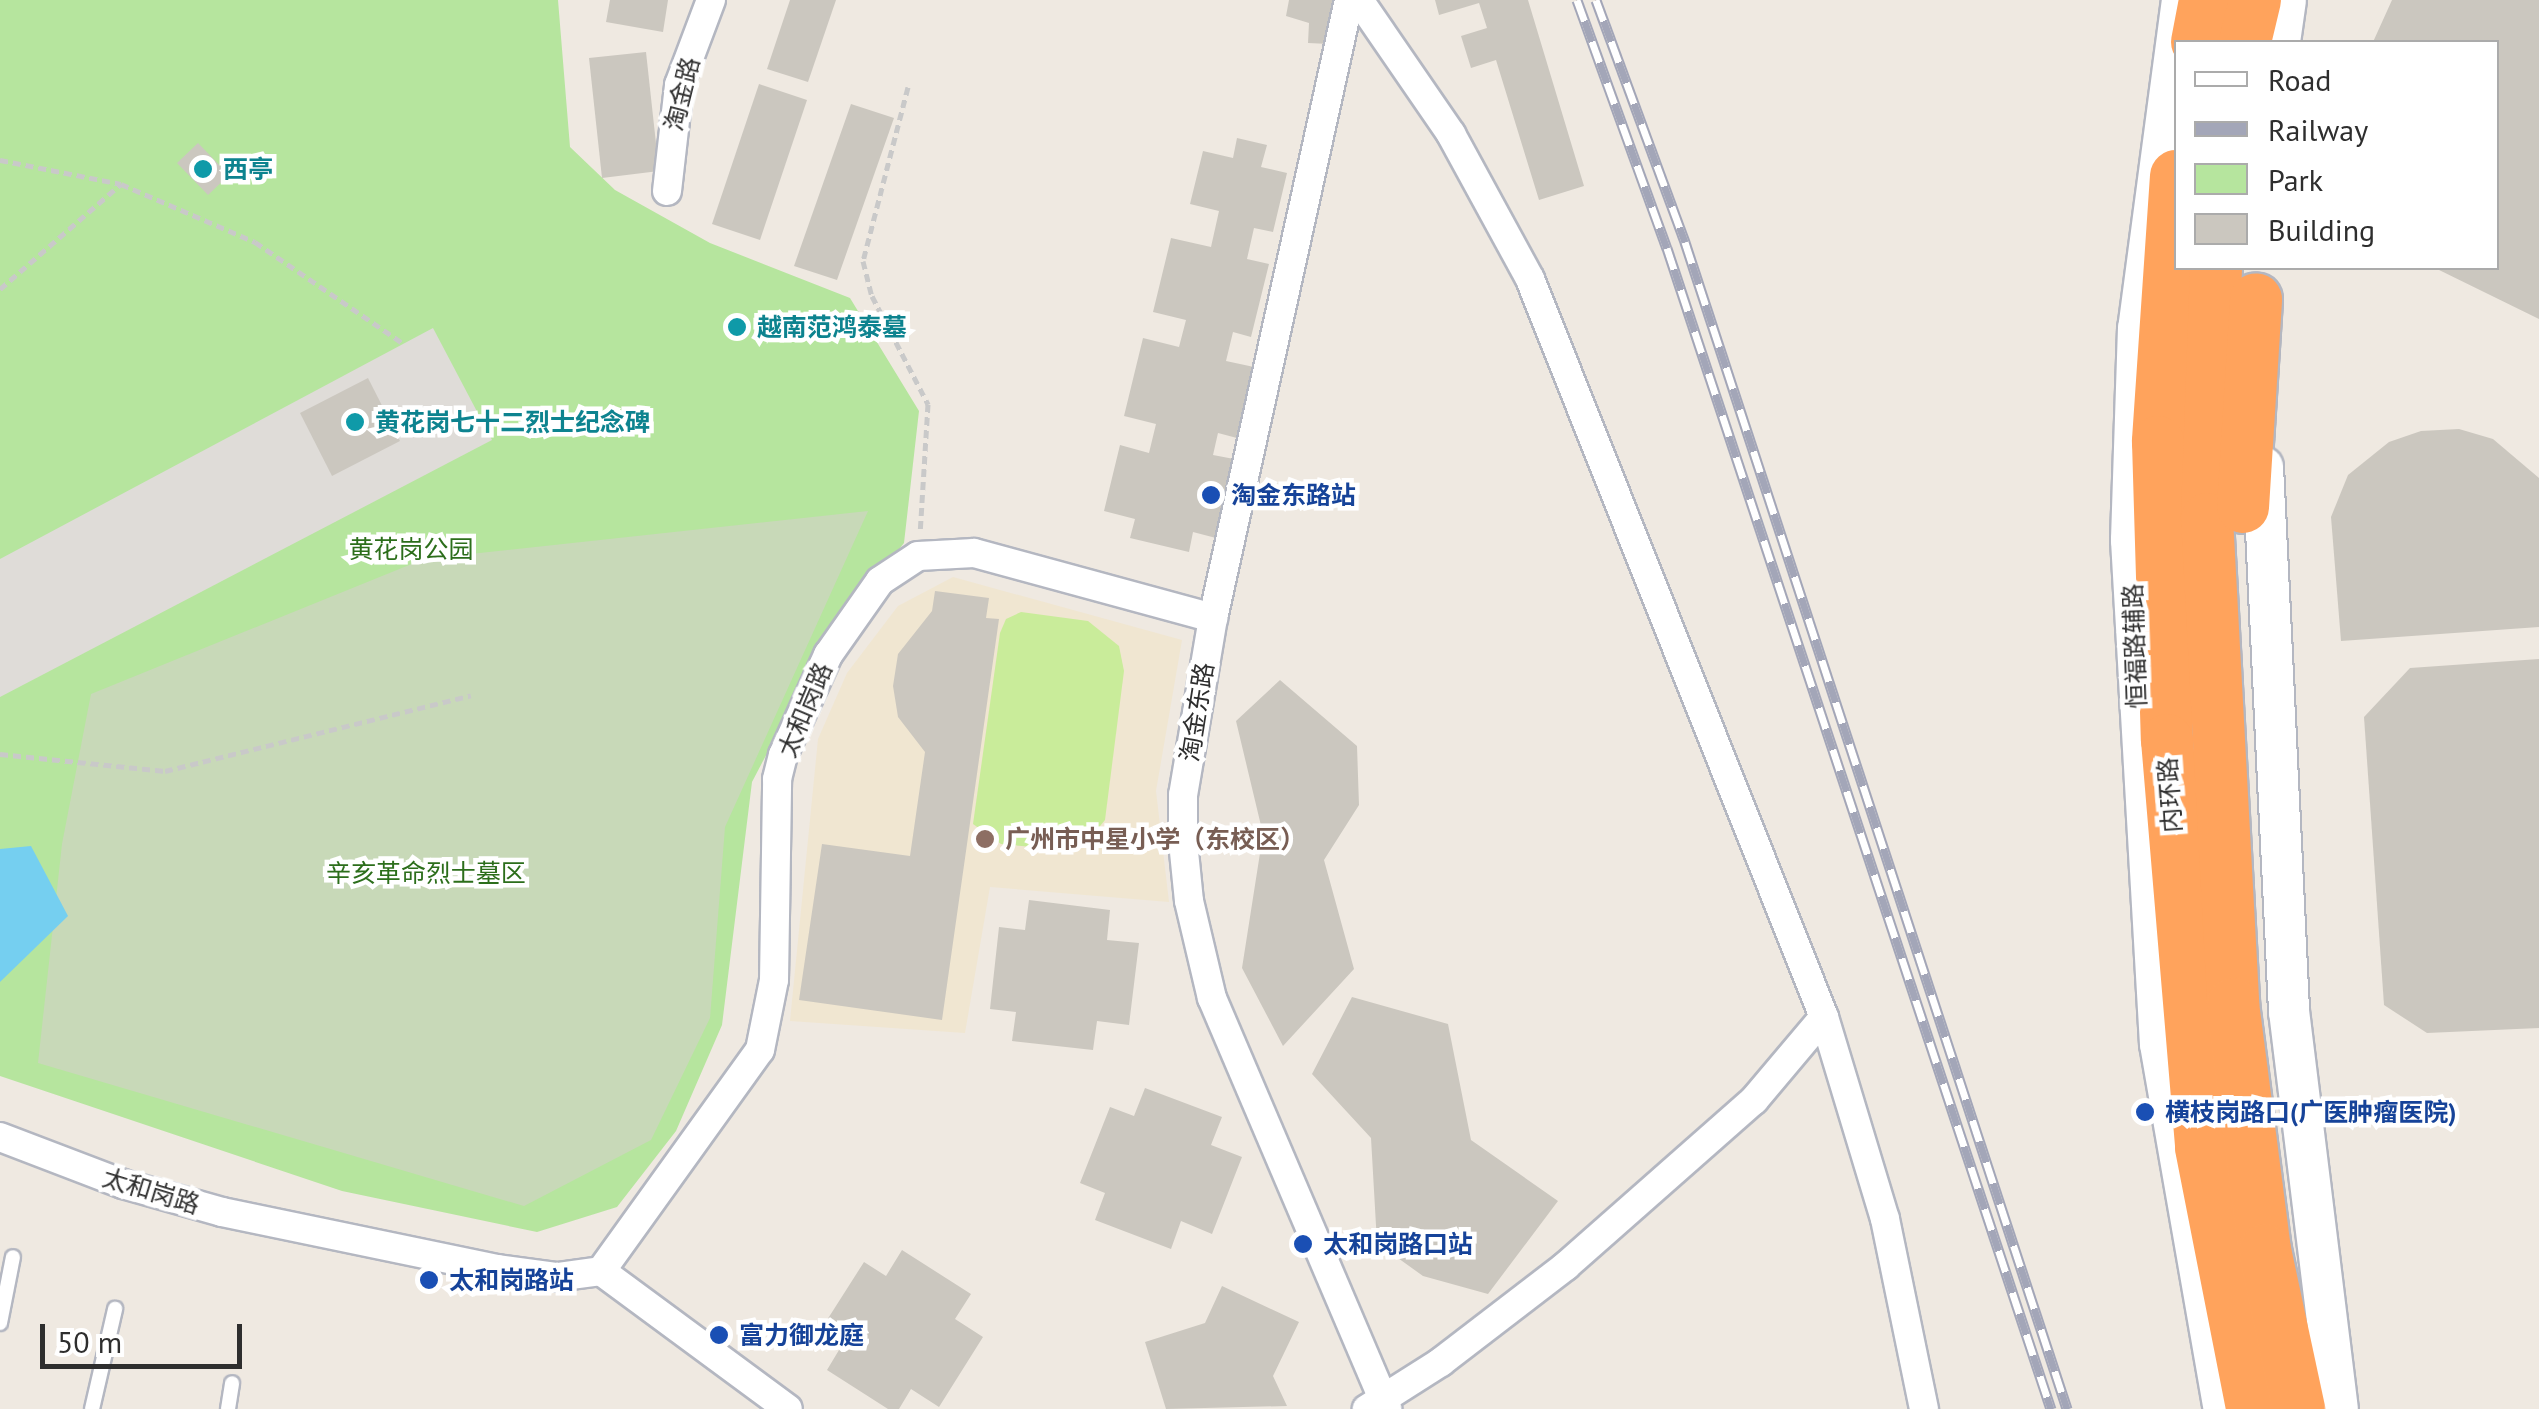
<!DOCTYPE html>
<meta charset="utf-8">
<style>
body{margin:0}
#map{position:relative;width:2539px;height:1409px;overflow:hidden;background:#efe9e1;font-family:"PT Sans","Noto Sans SC",sans-serif}
div>[style]{position:absolute}
.education>*{inset:0;background:#f0e6d1}
.green>*{inset:0;background:#b6e59e}
.cemetery>*{inset:0;background:#c8d9b8}
.pitch>*{inset:0;background:#c9ec9a}
.plaza>*{inset:0;background:#dfdcd8}
.water>*{inset:0;background:#75cff0}
.building>*{inset:0;background:#cbc7bf}
.path>*{height:5px;margin-top:-2.5px;transform-origin:0;background:repeating-linear-gradient(90deg,#c9c9c9 0 8px,transparent 0 13px)}
.roads{filter:drop-shadow(2px 0 #b4b7c1) drop-shadow(-2px 0 #b4b7c1) drop-shadow(0 2px #b4b7c1) drop-shadow(0 -2px #b4b7c1)}
.lane>*{height:14px;margin:-7px;padding:0 7px;transform-origin:7px;border-radius:7px;background:#fff}
.street>*{height:28px;margin:-14px;padding:0 14px;transform-origin:14px;border-radius:14px;background:#fff}
.secondary>*{height:40px;margin:-20px;padding:0 20px;transform-origin:20px;border-radius:20px;background:#fff}
.highway>*{height:52px;margin:-26px;padding:0 26px;transform-origin:26px;border-radius:26px;background:#ffa35c}
.rail>*{height:11px;margin-top:-5.5px;transform-origin:0;background:repeating-linear-gradient(90deg,#fff 0 22px,#a3a6b8 0 44px);box-sizing:border-box;border-block:2px solid #a3a6b8}
.dots>*{width:28px;height:28px;translate:-50% -50%;box-sizing:border-box;border:5px solid #fff;border-radius:50%}
span{translate:-50% -50%;white-space:nowrap;text-align:center;line-height:1.15;-webkit-text-stroke:9px #fff;paint-order:stroke}
.street-label{font-size:25px;color:#2e2e2e}
.culture-label{font-size:25px;color:#0d838f;font-weight:700}
.left{translate:0 -50%;text-align:left}
.transit-label{font-size:25px;color:#164399;font-weight:700}
.park-label{font-size:25px;color:#2c6e1b}
.education-label{font-size:25px;color:#785e54;font-weight:700}
.legend{position:absolute;left:2174px;top:40px;width:325px;height:230px;box-sizing:border-box;background:#fff;border:2px solid #ababab;margin:0;padding:12px 18px;list-style:none;font-size:30px;color:#2e2e2e}
.legend li{display:flex;align-items:center;gap:20px;height:50px}
.legend b{width:50px;border:2px solid #ababab}
.scale{position:absolute;left:40px;top:1324px;width:202px;height:45px;box-sizing:border-box;border:5px solid #2e2e2e;border-top:0;padding-left:12px;font-size:30px;line-height:35px;white-space:nowrap;color:#2e2e2e;-webkit-text-stroke:8px #fff;paint-order:stroke}
</style>
<div id="map">
<div class="education">
<div style="clip-path:polygon(953px 577px,1182px 640px,1156px 791px,1169px 902px,990px 887px,965px 1033px,790px 1021px,818px 739px,847px 673px,898px 606px)"></div>
</div>
<div class="green">
<div style="clip-path:polygon(0 0,558px 0,570px 147px,615px 190px,710px 243px,850px 298px,919px 411px,904px 543px,828px 637px,752px 782px,722px 1025px,676px 1131px,617px 1207px,537px 1232px,342px 1191px,0 1076px)"></div>
</div>
<div class="cemetery">
<div style="clip-path:polygon(868px 511px,725px 827px,710px 1018px,651px 1140px,524px 1206px,38px 1063px,62px 844px,91px 694px,424px 559px)"></div>
</div>
<div class="pitch">
<div style="clip-path:polygon(1021px 612px,1088px 621px,1119px 646px,1124px 671px,1105px 820px,1091px 837px,1055px 849px,1001px 844px,973px 824px,1000px 633px,1006px 619px)"></div>
</div>
<div class="plaza">
<div style="clip-path:polygon(433px 328px,492px 440px,0 697px,0 559px)"></div>
</div>
<div class="water">
<div style="clip-path:polygon(31px 846px,68px 916px,0 982px,0 849px)"></div>
</div>
<div class="building">
<div style="clip-path:polygon(610px 0,668px 0,663px 32px,606px 22px)"></div>
<div style="clip-path:polygon(790px 0,836px 0,808px 82px,767px 69px)"></div>
<div style="clip-path:polygon(1289px 0,1338px 0,1329px 44px,1308px 43px,1309px 23px,1286px 16px)"></div>
<div style="clip-path:polygon(1435px 0,1528px 0,1584px 186px,1539px 200px,1496px 60px,1471px 68px,1461px 36px,1487px 28px,1479px 3px,1439px 15px)"></div>
<div style="clip-path:polygon(2392px 0,2539px 0,2539px 319px,2435px 268px,2496px 268px,2496px 42px,2373px 42px)"></div>
<div style="clip-path:polygon(646px 52px,659px 171px,602px 178px,589px 58px)"></div>
<div style="clip-path:polygon(759px 84px,807px 100px,760px 240px,712px 224px)"></div>
<div style="clip-path:polygon(851px 104px,894px 118px,837px 280px,794px 266px)"></div>
<div style="clip-path:polygon(1237px 138px,1267px 145px,1261px 167px,1287px 173px,1273px 232px,1254px 228px,1247px 259px,1269px 264px,1251px 337px,1233px 332px,1226px 361px,1254px 367px,1237px 438px,1218px 433px,1213px 455px,1234px 459px,1216px 538px,1193px 532px,1189px 552px,1130px 538px,1135px 519px,1104px 511px,1120px 445px,1149px 453px,1156px 424px,1124px 416px,1143px 338px,1179px 347px,1186px 320px,1153px 312px,1171px 238px,1211px 247px,1219px 211px,1190px 204px,1203px 151px,1233px 158px)"></div>
<div style="clip-path:polygon(198px 143px,229px 175px,208px 195px,177px 163px)"></div>
<div style="clip-path:polygon(368px 378px,400px 441px,332px 476px,300px 413px)"></div>
<div style="clip-path:polygon(2459px 429px,2493px 439px,2539px 478px,2539px 627px,2341px 641px,2331px 517px,2348px 475px,2389px 442px,2421px 431px)"></div>
<div style="clip-path:polygon(935px 591px,989px 598px,986px 618px,999px 619px,942px 1020px,799px 1000px,822px 844px,910px 856px,925px 752px,898px 717px,893px 686px,898px 654px,932px 611px)"></div>
<div style="clip-path:polygon(2539px 659px,2539px 1028px,2427px 1033px,2384px 1005px,2364px 717px,2410px 668px)"></div>
<div style="clip-path:polygon(1280px 680px,1357px 746px,1359px 805px,1324px 860px,1354px 969px,1283px 1046px,1242px 968px,1263px 834px,1236px 721px)"></div>
<div style="clip-path:polygon(1029px 900px,1110px 910px,1107px 940px,1139px 943px,1129px 1025px,1097px 1021px,1093px 1050px,1012px 1041px,1016px 1012px,990px 1009px,999px 927px,1025px 930px)"></div>
<div style="clip-path:polygon(1352px 997px,1448px 1024px,1471px 1140px,1558px 1201px,1488px 1294px,1423px 1276px,1377px 1243px,1371px 1138px,1312px 1074px)"></div>
<div style="clip-path:polygon(1145px 1088px,1222px 1117px,1211px 1145px,1242px 1157px,1212px 1234px,1181px 1221px,1171px 1249px,1095px 1220px,1105px 1193px,1080px 1183px,1110px 1107px,1134px 1116px)"></div>
<div style="clip-path:polygon(902px 1250px,971px 1294px,955px 1319px,983px 1337px,939px 1407px,911px 1389px,899px 1409px,888px 1409px,827px 1370px,842px 1345px,820px 1331px,864px 1262px,886px 1276px)"></div>
<div style="clip-path:polygon(1222px 1286px,1299px 1322px,1273px 1376px,1287px 1406px,1166px 1409px,1145px 1342px,1205px 1323px)"></div>
</div>
<div class="path">
<div style="left:908px;top:87px;width:180px;rotate:104.5deg"></div>
<div style="left:863px;top:261px;width:36px;rotate:76deg"></div>
<div style="left:872px;top:296px;width:122px;rotate:62.6deg"></div>
<div style="left:928px;top:404px;width:129px;rotate:93.5deg"></div>
<div style="left:0;top:160px;width:123px;rotate:11.2deg"></div>
<div style="left:121px;top:184px;width:146px;rotate:23.4deg"></div>
<div style="left:255px;top:242px;width:181px;rotate:34.4deg"></div>
<div style="left:0;top:289px;width:160px;rotate:-41deg"></div>
<div style="left:0;top:754px;width:166px;rotate:5.9deg"></div>
<div style="left:165px;top:771px;width:315px;rotate:-13.9deg"></div>
</div>
<div class="roads">
<div class="lane">
<div style="left:0;top:1323px;width:67px;rotate:-78.9deg"></div>
<div style="left:92px;top:1409px;width:103px;rotate:-77deg"></div>
<div style="left:228px;top:1409px;width:26px;rotate:-81deg"></div>
</div>
<div class="street">
<div style="left:1349px;top:0;width:633px;rotate:102.41deg"></div>
<div style="left:1213px;top:618px;width:180px;rotate:99.6deg"></div>
<div style="left:1183px;top:795px;width:47px;rotate:90deg"></div>
<div style="left:1183px;top:842px;width:59px;rotate:84.2deg"></div>
<div style="left:1189px;top:901px;width:100px;rotate:76.7deg"></div>
<div style="left:1212px;top:998px;width:447px;rotate:66.9deg"></div>
<div style="left:1359px;top:0;width:163px;rotate:55.5deg"></div>
<div style="left:1451px;top:134px;width:165px;rotate:61.4deg"></div>
<div style="left:1530px;top:279px;width:794px;rotate:68.28deg"></div>
<div style="left:1824px;top:1017px;width:109px;rotate:130.1deg"></div>
<div style="left:1754px;top:1100px;width:251px;rotate:138.6deg"></div>
<div style="left:1566px;top:1266px;width:158px;rotate:142.5deg"></div>
<div style="left:1441px;top:1362px;width:88px;rotate:147.6deg"></div>
<div style="left:667px;top:191px;width:107px;rotate:-83.5deg"></div>
<div style="left:679px;top:85px;width:91px;rotate:-69.4deg"></div>
<div style="left:1824px;top:1017px;width:211px;rotate:73.2deg"></div>
<div style="left:1885px;top:1219px;width:194px;rotate:78.4deg"></div>
<div style="left:0;top:1137px;width:132px;rotate:20.9deg"></div>
<div style="left:123px;top:1184px;width:103px;rotate:15.8deg"></div>
<div style="left:222px;top:1212px;width:282px;rotate:11.7deg"></div>
<div style="left:498px;top:1269px;width:60px;rotate:7.7deg"></div>
<div style="left:557px;top:1277px;width:44px;rotate:-7.8deg"></div>
<div style="left:601px;top:1271px;width:232px;rotate:36.4deg"></div>
<div style="left:601px;top:1271px;width:272px;rotate:-54.3deg"></div>
<div style="left:760px;top:1050px;width:71px;rotate:-78.7deg"></div>
<div style="left:774px;top:980px;width:201px;rotate:-89.1deg"></div>
<div style="left:777px;top:779px;width:25px;rotate:-76deg"></div>
<div style="left:783px;top:755px;width:110px;rotate:-65.8deg"></div>
<div style="left:828px;top:655px;width:90px;rotate:-54.9deg"></div>
<div style="left:880px;top:581px;width:45px;rotate:-33.3deg"></div>
<div style="left:918px;top:556px;width:56px;rotate:-3.1deg"></div>
<div style="left:974px;top:553px;width:248px;rotate:15.2deg"></div>
</div>
<div class="secondary">
<div style="left:2182px;top:0;width:331px;rotate:97.6deg"></div>
<div style="left:2138px;top:328px;width:212px;rotate:91.9deg"></div>
<div style="left:2131px;top:540px;width:505px;rotate:86.71deg"></div>
<div style="left:2160px;top:1044px;width:371px;rotate:80.1deg"></div>
<div style="left:2280px;top:42px;width:42px;rotate:-81.9deg"></div>
<div style="left:2263px;top:467px;width:545px;rotate:87.26deg"></div>
<div style="left:2289px;top:1011px;width:401px;rotate:83deg"></div>
</div>
<div class="highway">
<div style="left:2197px;top:42px;width:43px;rotate:-79.2deg"></div>
<div style="left:2245px;top:42px;width:43px;rotate:-76.6deg"></div>
<div style="left:2176px;top:176px;width:267px;rotate:93.9deg"></div>
<div style="left:2158px;top:442px;width:298px;rotate:88.3deg"></div>
<div style="left:2167px;top:740px;width:409px;rotate:85.2deg"></div>
<div style="left:2201px;top:1148px;width:266px;rotate:78.9deg"></div>
<div style="left:2216px;top:268px;width:251px;rotate:92.1deg"></div>
<div style="left:2207px;top:519px;width:486px;rotate:86.9deg"></div>
<div style="left:2233px;top:1004px;width:248px;rotate:82.6deg"></div>
<div style="left:2265px;top:1250px;width:163px;rotate:77.9deg"></div>
<div style="left:2243px;top:507px;width:208px;rotate:-86.4deg"></div>
</div>
</div>
<div class="rail">
<div style="left:1577px;top:0;width:264px;rotate:70.1deg"></div>
<div style="left:1667px;top:248px;width:1223px;rotate:71.7deg"></div>
<div style="left:1596px;top:0;width:258px;rotate:69.8deg"></div>
<div style="left:1685px;top:242px;width:1228px;rotate:71.87deg"></div>
</div>
<div class="dots">
<div style="left:203px;top:169px;background:#0f9aa8"></div>
<div style="left:737px;top:327px;background:#0f9aa8"></div>
<div style="left:355px;top:422px;background:#0f9aa8"></div>
<div style="left:1211px;top:495px;background:#1a4fb4"></div>
<div style="left:985px;top:839px;background:#8d6e63"></div>
<div style="left:2145px;top:1112px;background:#1a4fb4"></div>
<div style="left:1303px;top:1244px;background:#1a4fb4"></div>
<div style="left:429px;top:1280px;background:#1a4fb4"></div>
<div style="left:719px;top:1335px;background:#1a4fb4"></div>
</div>
<div class="street-label">
<span style="left:682px;top:94px;rotate:-76deg">淘金路</span>
<span style="left:2135px;top:646px;rotate:-92deg">恒福路辅路</span>
<span style="left:805px;top:710px;rotate:-67deg">太和岗路</span>
<span style="left:1197px;top:712px;rotate:-81deg">淘金东路</span>
<span style="left:2170px;top:795px;rotate:-94deg">内环路</span>
<span style="left:151px;top:1191px;rotate:17deg">太和岗路</span>
</div>
<div class="culture-label">
<span class="left" style="left:223px;top:169px">西亭</span>
<span class="left" style="left:757px;top:327px">越南范鸿泰墓</span>
<span class="left" style="left:375px;top:422px">黄花岗七十二烈士纪念碑</span>
</div>
<div class="transit-label">
<span class="left" style="left:1231px;top:495px">淘金东路站</span>
<span class="left" style="left:2165px;top:1112px">横枝岗路口(广医肿瘤医院)</span>
<span class="left" style="left:1323px;top:1244px">太和岗路口站</span>
<span class="left" style="left:449px;top:1280px">太和岗路站</span>
<span class="left" style="left:739px;top:1335px">富力御龙庭</span>
</div>
<div class="park-label">
<span style="left:411px;top:549px">黄花岗公园</span>
<span style="left:426px;top:873px">辛亥革命烈士墓区</span>
</div>
<div class="education-label">
<span class="left" style="left:1005px;top:839px">广州市中星小学（东校区）</span>
</div>
<ul class="legend">
<li><b style="height:12px;background:#fff"></b>Road</li>
<li><b style="height:12px;background:#a3a6b8"></b>Railway</li>
<li><b style="height:28px;background:#b6e59e"></b>Park</li>
<li><b style="height:28px;background:#cbc7bf"></b>Building</li>
</ul>
<div class="scale">50 m</div>
</div>
